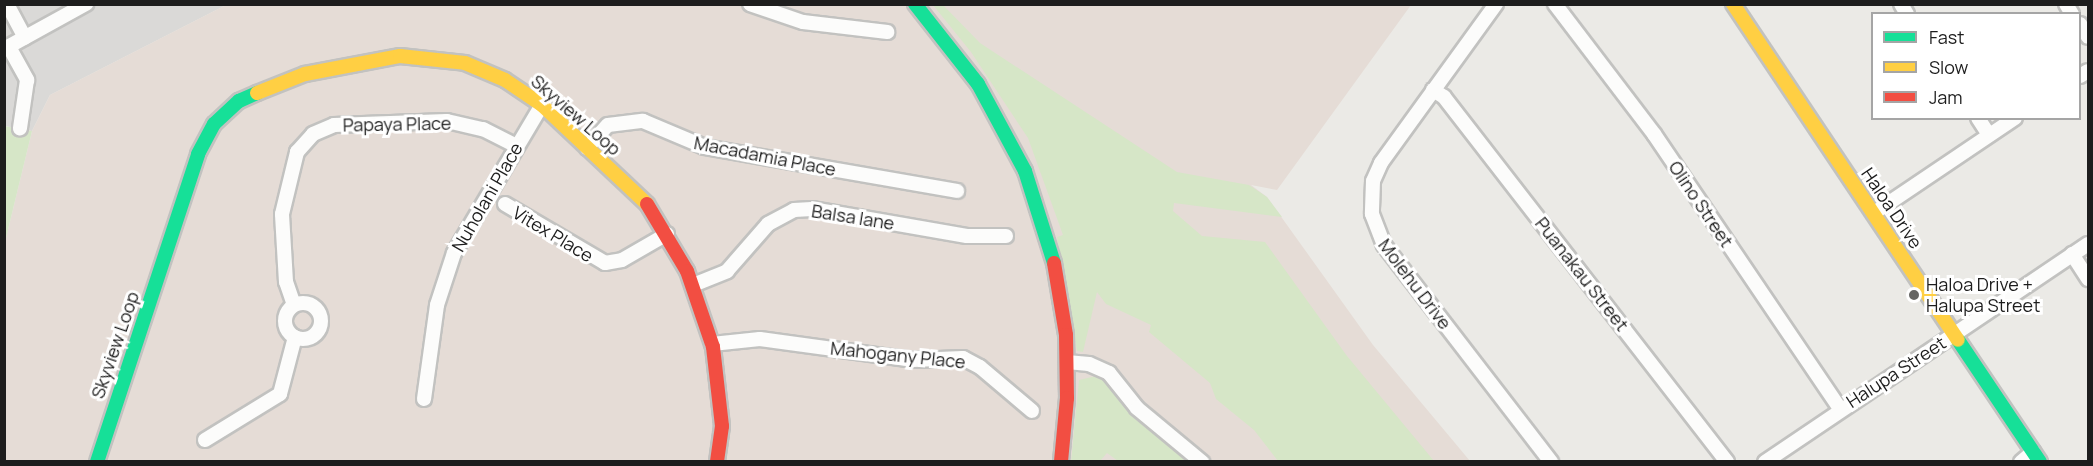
<!DOCTYPE html>
<style>
body{margin:0}
#map{position:relative;width:2093px;height:466px;overflow:hidden;background:#ebeae6;font-family:Manrope,sans-serif}
div>[style]{position:absolute}
.residential>*{inset:0;background:#dad9d7}
.military>*{inset:0;background:#e5dcd6}
.grass>*{inset:0;background:#d6e6c7}
.roads{filter:drop-shadow(2px 0 #c2c2c0) drop-shadow(-2px 0 #c2c2c0) drop-shadow(0 2px #c2c2c0) drop-shadow(0 -2px #c2c2c0)}
.street>*{height:14px;margin:-7px;padding:0 7px;transform-origin:7px;border-radius:7px;background:#fcfcfb}
.street>.ring{margin:-7px;padding:0;box-sizing:content-box;background:none;border:14px solid #fcfcfb;border-radius:50%}
.fast>*{height:14px;margin:-7px;padding:0 7px;transform-origin:7px;border-radius:7px;background:#16e098}
.slow>*{height:14px;margin:-7px;padding:0 7px;transform-origin:7px;border-radius:7px;background:#ffcf43}
.jam>*{height:14px;margin:-7px;padding:0 7px;transform-origin:7px;border-radius:7px;background:#f24e42}
.dots>*{width:16px;height:16px;translate:-50% -50%;box-sizing:border-box;border:3px solid #fff;border-radius:50%}
span{translate:-50% -50%;white-space:nowrap;text-align:center;line-height:1.15;-webkit-text-stroke:6px #fff;paint-order:stroke}
.street-label{font-size:18px;color:#1d1d1d}
.poi-label{font-size:18px;color:#1d1d1d}
.left{translate:0 -50%;text-align:left}
.frame{position:absolute;inset:0;border:6px solid #1d1d1d;pointer-events:none}
.legend{position:absolute;left:1871px;top:12px;width:210px;height:108px;box-sizing:border-box;background:#fff;border:2px solid #a5a5a5;margin:0;padding:8px 10px;list-style:none;font-size:18px;color:#1d1d1d}
.legend li{display:flex;align-items:center;gap:12px;height:30px}
.legend b{width:30px;border:2px solid #a5a5a5}
</style>
<div id="map">
<div class="residential">
<div style="clip-path:polygon(4px 5px,226px 5px,50px 95px,32px 131px,5px 126px)"></div>
</div>
<div class="military">
<div style="clip-path:polygon(226px 5px,1411px 5px,1277px 190px,1251px 185px,1267px 197px,1373px 345px,1470px 461px,5px 462px,5px 242px,32px 131px,50px 95px)"></div>
</div>
<div class="grass">
<div style="clip-path:polygon(933px 5px,943px 5px,980px 43px,1177px 172px,1249px 185px,1267px 197px,1282px 217px,1174px 203px,1173px 211px,1202px 236px,1265px 242px,1347px 356px,1434px 461px,1278px 461px,1254px 430px,1216px 399px,1210px 383px,1149px 332px,1151px 325px,1106px 304px,1097px 292px,1083px 352px,1077px 351px,1057px 237px,1063px 235px,1028px 138px,971px 52px)"></div>
<div style="clip-path:polygon(4px 126px,32px 131px,5px 242px)"></div>
<div style="clip-path:polygon(1109px 373px,1202px 461px,1118px 461px,1107px 453px,1100px 461px,1071px 462px,1079px 380px)"></div>
</div>
<div class="roads">
<div class="street">
<div style="left:7px;top:4px;width:38px;rotate:62deg"></div>
<div style="left:750px;top:4px;width:56px;rotate:18.8deg"></div>
<div style="left:803px;top:22px;width:85px;rotate:6.8deg"></div>
<div style="left:1496px;top:4px;width:196px;rotate:125.9deg"></div>
<div style="left:1381px;top:163px;width:20px;rotate:114deg"></div>
<div style="left:1373px;top:181px;width:33px;rotate:92deg"></div>
<div style="left:1372px;top:214px;width:33px;rotate:69deg"></div>
<div style="left:1384px;top:245px;width:274px;rotate:52.4deg"></div>
<div style="left:1555px;top:4px;width:163px;rotate:52.7deg"></div>
<div style="left:1654px;top:134px;width:332px;rotate:55.9deg"></div>
<div style="left:1901px;top:4px;width:12px;rotate:59deg"></div>
<div style="left:2066px;top:4px;width:12px;rotate:59deg"></div>
<div style="left:2080px;top:24px;width:15px;rotate:58deg"></div>
<div style="left:9px;top:47px;width:38px;rotate:61deg"></div>
<div style="left:27px;top:80px;width:49px;rotate:98.3deg"></div>
<div style="left:4px;top:49px;width:94px;rotate:-28.8deg"></div>
<div style="left:2080px;top:76px;width:9px;rotate:-32deg"></div>
<div style="left:1433px;top:90px;width:13px;rotate:32deg"></div>
<div style="left:1444px;top:97px;width:462px;rotate:52.2deg"></div>
<div style="left:1978px;top:118px;width:20px;rotate:57deg"></div>
<div style="left:587px;top:148px;width:31px;rotate:-48deg"></div>
<div style="left:608px;top:125px;width:35px;rotate:-7deg"></div>
<div style="left:643px;top:121px;width:67px;rotate:22.8deg"></div>
<div style="left:705px;top:147px;width:256px;rotate:9.9deg"></div>
<div style="left:505px;top:204px;width:116px;rotate:30.5deg"></div>
<div style="left:605px;top:263px;width:17px;rotate:-10deg"></div>
<div style="left:622px;top:260px;width:52px;rotate:-30deg"></div>
<div style="left:1874px;top:213px;width:170px;rotate:-34deg"></div>
<div style="left:2072px;top:254px;width:30px;rotate:57deg"></div>
<div style="left:693px;top:285px;width:37px;rotate:-22deg"></div>
<div style="left:727px;top:271px;width:62px;rotate:-48.9deg"></div>
<div style="left:768px;top:224px;width:30px;rotate:-28deg"></div>
<div style="left:794px;top:210px;width:18px;rotate:-3deg"></div>
<div style="left:812px;top:209px;width:157px;rotate:9.9deg"></div>
<div style="left:967px;top:236px;width:39px"></div>
<div class="ring" style="left:285px;top:303px;width:22px;height:22px"></div>
<div style="left:294px;top:305px;width:24px;rotate:-109deg"></div>
<div style="left:286px;top:282px;width:68px;rotate:-93.4deg"></div>
<div style="left:282px;top:214px;width:64px;rotate:-76.4deg"></div>
<div style="left:297px;top:152px;width:24px;rotate:-48deg"></div>
<div style="left:313px;top:134px;width:23px;rotate:-23deg"></div>
<div style="left:334px;top:125px;width:113px;rotate:-2deg"></div>
<div style="left:447px;top:121px;width:37px;rotate:13deg"></div>
<div style="left:483px;top:129px;width:36px;rotate:27deg"></div>
<div style="left:712px;top:344px;width:48px;rotate:-5.9deg"></div>
<div style="left:760px;top:339px;width:154px;rotate:7.8deg"></div>
<div style="left:913px;top:360px;width:50px;rotate:-2.3deg"></div>
<div style="left:963px;top:358px;width:19px;rotate:28deg"></div>
<div style="left:980px;top:367px;width:68px;rotate:40.2deg"></div>
<div style="left:1067px;top:362px;width:22px;rotate:5deg"></div>
<div style="left:1089px;top:364px;width:22px;rotate:24deg"></div>
<div style="left:1109px;top:373px;width:45px;rotate:51.3deg"></div>
<div style="left:1137px;top:408px;width:85px;rotate:39.7deg"></div>
<div style="left:424px;top:399px;width:95px;rotate:-82.1deg"></div>
<div style="left:437px;top:305px;width:55px;rotate:-71.9deg"></div>
<div style="left:454px;top:253px;width:172px;rotate:-59.3deg"></div>
<div style="left:205px;top:440px;width:88px;rotate:-31.5deg"></div>
<div style="left:280px;top:394px;width:59px;rotate:-75.3deg"></div>
<div style="left:1765px;top:462px;width:390px;rotate:-34deg"></div>
<div style="left:2021px;top:462px;width:16px;rotate:-40deg"></div>
</div>
<div class="fast">
<div style="left:915px;top:4px;width:102px;rotate:51.8deg"></div>
<div style="left:978px;top:84px;width:99px;rotate:61.6deg"></div>
<div style="left:1025px;top:171px;width:96px;rotate:72.5deg"></div>
<div style="left:1958px;top:340px;width:147px;rotate:56.1deg"></div>
<div style="left:97px;top:462px;width:324px;rotate:-71.8deg"></div>
<div style="left:198px;top:154px;width:34px;rotate:-62deg"></div>
<div style="left:214px;top:124px;width:34px;rotate:-43deg"></div>
<div style="left:239px;top:101px;width:20px;rotate:-24deg"></div>
</div>
<div class="slow">
<div style="left:1733px;top:4px;width:404px;rotate:56.2deg"></div>
<div style="left:257px;top:93px;width:52px;rotate:-21.6deg"></div>
<div style="left:305px;top:74px;width:97px;rotate:-10.7deg"></div>
<div style="left:400px;top:56px;width:65px;rotate:6.1deg"></div>
<div style="left:465px;top:63px;width:43px;rotate:23deg"></div>
<div style="left:505px;top:80px;width:45px;rotate:34deg"></div>
<div style="left:542px;top:105px;width:144px;rotate:43.3deg"></div>
</div>
<div class="jam">
<div style="left:647px;top:204px;width:78px;rotate:59.2deg"></div>
<div style="left:687px;top:271px;width:80px;rotate:71.1deg"></div>
<div style="left:713px;top:347px;width:80px;rotate:83.5deg"></div>
<div style="left:722px;top:426px;width:36px;rotate:98deg"></div>
<div style="left:1054px;top:263px;width:73px;rotate:80.5deg"></div>
<div style="left:1066px;top:335px;width:63px;rotate:89.1deg"></div>
<div style="left:1067px;top:398px;width:64px;rotate:95.4deg"></div>
</div>
</div>
<div class="dots">
<div style="left:1914px;top:295px;background:#656563"></div>
</div>
<div class="street-label">
<span style="left:576px;top:115px;rotate:41deg">Skyview Loop</span>
<span style="left:397px;top:124px;rotate:-1deg">Papaya Place</span>
<span style="left:765px;top:156px;rotate:11deg">Macadamia Place</span>
<span style="left:487px;top:197px;rotate:-60deg">Nuholani Place</span>
<span style="left:1701px;top:204px;rotate:56deg">Olino Street</span>
<span style="left:1892px;top:208px;rotate:56deg">Haloa Drive</span>
<span style="left:853px;top:217px;rotate:9deg">Balsa lane</span>
<span style="left:553px;top:234px;rotate:31deg">Vitex Place</span>
<span style="left:1582px;top:274px;rotate:52deg">Puanakau Street</span>
<span style="left:1415px;top:284px;rotate:53deg">Molehu Drive</span>
<span style="left:115px;top:345px;rotate:-71deg">Skyview Loop</span>
<span style="left:898px;top:355px;rotate:6deg">Mahogany Place</span>
<span style="left:1896px;top:372px;rotate:-33deg">Halupa Street</span>
</div>
<div class="poi-label">
<span class="left" style="left:1926px;top:295px">Haloa Drive +<br>Halupa Street</span>
</div>
<div class="frame"></div>
<ul class="legend">
<li><b style="height:8px;background:#16e098"></b>Fast</li>
<li><b style="height:8px;background:#ffcf43"></b>Slow</li>
<li><b style="height:8px;background:#f24e42"></b>Jam</li>
</ul>
</div>
